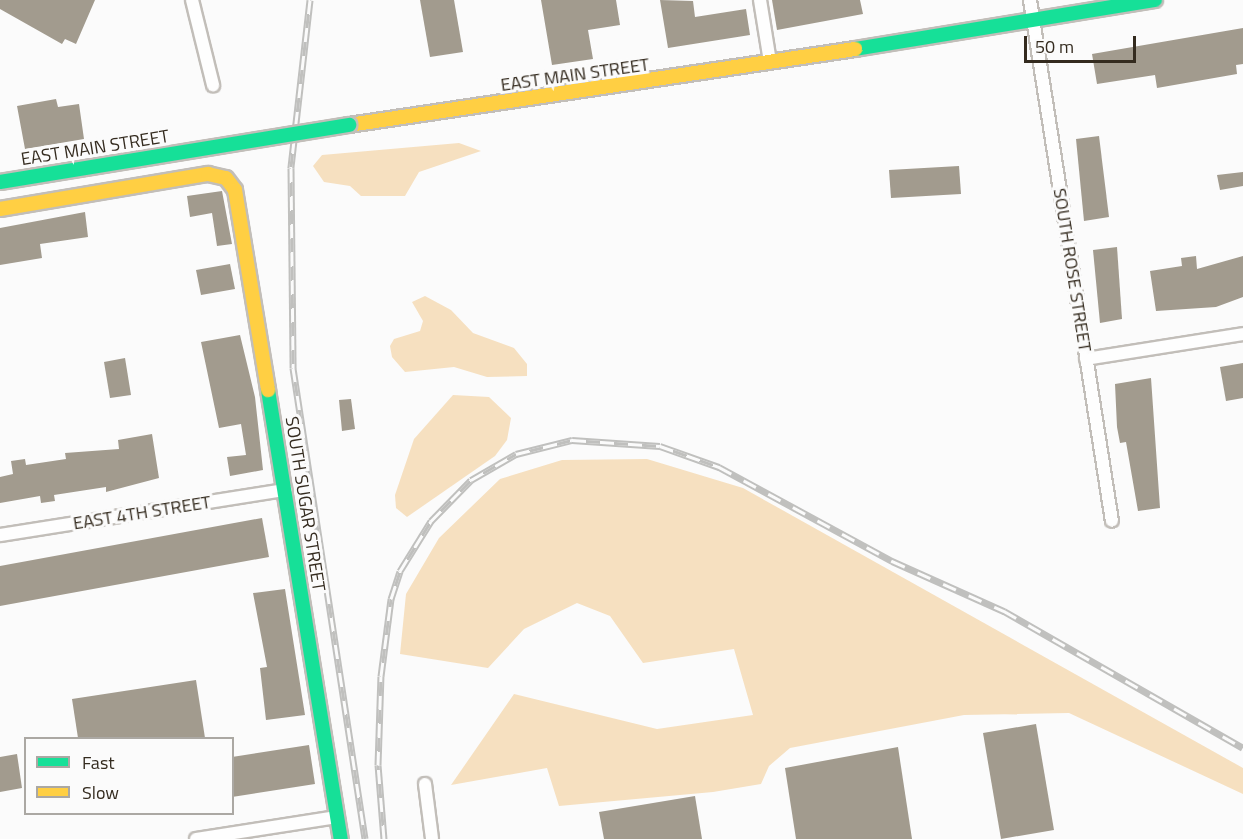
<!DOCTYPE html>
<style>
body{margin:0}
#map{position:relative;width:1243px;height:839px;overflow:hidden;background:#fbfbfb;font-family:"Titillium Web",sans-serif}
div>[style]{position:absolute}
.green>*{inset:0;background:#f6e0c0}
.building>*{inset:0;background:#a29b8e}
.roads{filter:drop-shadow(2px 0 #c2beb9) drop-shadow(-2px 0 #c2beb9) drop-shadow(0 2px #c2beb9) drop-shadow(0 -2px #c2beb9)}
.street>*{height:12px;margin:-6px;padding:0 6px;transform-origin:6px;border-radius:6px;background:#fefefe}
.fast>*{height:14px;margin:-7px;padding:0 7px;transform-origin:7px;border-radius:7px;background:#16e098}
.slow>*{height:14px;margin:-7px;padding:0 7px;transform-origin:7px;border-radius:7px;background:#ffcf43}
.rail>*{height:7px;margin-top:-3.5px;transform-origin:0;background:repeating-linear-gradient(90deg,#fbfbfb 0 14px,#c0c0be 0 28px);box-sizing:border-box;border-block:2px solid #c0c0be}
.bridges{filter:drop-shadow(2px 0 #c2beb9) drop-shadow(-2px 0 #c2beb9) drop-shadow(0 2px #c2beb9) drop-shadow(0 -2px #c2beb9)}
.fast-bridge>*{height:14px;margin:-7px;padding:0 7px;transform-origin:7px;border-radius:7px;background:#16e098}
span{translate:-50% -50%;white-space:nowrap;text-align:center;line-height:1.15;-webkit-text-stroke:6px #fbfbfb;paint-order:stroke}
.street-label{font-size:18px;color:#342b1f}
.legend{position:absolute;left:24px;top:737px;width:210px;height:78px;box-sizing:border-box;background:#fbfbfb;border:2px solid #aba8a3;margin:0;padding:8px 10px;list-style:none;font-size:18px;color:#342b1f}
.legend li{display:flex;align-items:center;gap:12px;height:30px}
.legend b{width:30px;border:2px solid #aba8a3}
.scale{position:absolute;left:1024px;top:36px;width:112px;height:27px;box-sizing:border-box;border:3px solid #342b1f;border-top:0;padding-left:8px;font-size:18px;line-height:21px;white-space:nowrap;color:#342b1f;-webkit-text-stroke:4px #fbfbfb;paint-order:stroke}
</style>
<div id="map">
<div class="green">
<div style="clip-path:polygon(459px 143px,481px 151px,419px 172px,405px 196px,361px 196px,350px 186px,324px 182px,313px 166px,322px 155px)"></div>
<div style="clip-path:polygon(425px 296px,451px 310px,473px 333px,514px 348px,527px 364px,527px 376px,487px 377px,454px 367px,405px 372px,392px 357px,390px 346px,394px 339px,420px 331px,423px 321px,412px 302px)"></div>
<div style="clip-path:polygon(453px 395px,489px 397px,511px 418px,507px 440px,495px 456px,407px 517px,396px 508px,395px 495px,414px 439px)"></div>
<div style="clip-path:polygon(647px 459px,743px 488px,1243px 768px,1243px 794px,1069px 713px,964px 715px,790px 748px,769px 766px,761px 784px,713px 792px,559px 806px,547px 768px,451px 785px,514px 694px,657px 729px,753px 715px,734px 649px,643px 663px,610px 616px,577px 603px,524px 629px,488px 668px,400px 654px,406px 594px,439px 538px,500px 479px,562px 460px)"></div>
</div>
<div class="building">
<div style="clip-path:polygon(0 0,95px 0,76px 44px,65px 39px,62px 44px,0 9px)"></div>
<div style="clip-path:polygon(420px 0,454px 0,463px 52px,430px 57px)"></div>
<div style="clip-path:polygon(541px 0,616px 0,620px 25px,588px 30px,593px 59px,552px 65px)"></div>
<div style="clip-path:polygon(660px 0,693px 1px,695px 17px,746px 9px,750px 35px,668px 48px)"></div>
<div style="clip-path:polygon(772px 0,860px 0,863px 14px,777px 30px)"></div>
<div style="clip-path:polygon(1243px 28px,1243px 64px,1236px 65px,1237px 74px,1157px 88px,1155px 75px,1097px 84px,1092px 54px)"></div>
<div style="clip-path:polygon(56px 99px,58px 107px,79px 104px,84px 139px,25px 149px,17px 106px)"></div>
<div style="clip-path:polygon(1099px 136px,1109px 217px,1084px 221px,1076px 139px)"></div>
<div style="clip-path:polygon(959px 166px,961px 194px,891px 198px,889px 170px)"></div>
<div style="clip-path:polygon(1243px 172px,1243px 186px,1220px 190px,1217px 175px)"></div>
<div style="clip-path:polygon(222px 191px,232px 244px,217px 246px,212px 213px,190px 217px,187px 196px)"></div>
<div style="clip-path:polygon(85px 212px,88px 237px,40px 244px,42px 258px,0 265px,0 228px)"></div>
<div style="clip-path:polygon(1117px 247px,1122px 319px,1100px 323px,1093px 250px)"></div>
<div style="clip-path:polygon(1196px 256px,1197px 269px,1243px 256px,1243px 297px,1216px 307px,1156px 311px,1150px 271px,1182px 266px,1181px 258px)"></div>
<div style="clip-path:polygon(230px 264px,235px 289px,201px 295px,196px 270px)"></div>
<div style="clip-path:polygon(240px 335px,255px 397px,263px 470px,230px 476px,227px 457px,246px 455px,241px 424px,219px 428px,201px 342px)"></div>
<div style="clip-path:polygon(125px 358px,131px 395px,110px 398px,104px 362px)"></div>
<div style="clip-path:polygon(1243px 363px,1243px 398px,1226px 401px,1220px 367px)"></div>
<div style="clip-path:polygon(1151px 378px,1160px 508px,1138px 511px,1126px 442px,1120px 443px,1117px 427px,1115px 384px)"></div>
<div style="clip-path:polygon(351px 399px,355px 429px,342px 431px,339px 400px)"></div>
<div style="clip-path:polygon(152px 434px,159px 478px,106px 492px,106px 487px,54px 495px,55px 501px,41px 503px,40px 496px,0 503px,0 477px,13px 474px,11px 461px,25px 459px,26px 465px,66px 459px,65px 453px,119px 449px,118px 440px)"></div>
<div style="clip-path:polygon(262px 518px,269px 557px,0 606px,0 566px)"></div>
<div style="clip-path:polygon(285px 589px,305px 715px,266px 720px,260px 668px,267px 667px,253px 593px)"></div>
<div style="clip-path:polygon(196px 680px,205px 738px,78px 738px,72px 699px)"></div>
<div style="clip-path:polygon(1036px 724px,1054px 830px,1001px 839px,983px 733px)"></div>
<div style="clip-path:polygon(309px 745px,315px 784px,232px 797px,232px 757px)"></div>
<div style="clip-path:polygon(898px 747px,912px 839px,796px 839px,785px 768px)"></div>
<div style="clip-path:polygon(17px 754px,22px 788px,0 792px,0 757px)"></div>
<div style="clip-path:polygon(695px 796px,702px 839px,604px 839px,599px 812px)"></div>
</div>
<div class="roads">
<div class="street">
<div style="left:192px;top:0;width:88px;rotate:76.1deg"></div>
<div style="left:760px;top:0;width:63px;rotate:80.8deg"></div>
<div style="left:1030px;top:0;width:527px;rotate:81.06deg"></div>
<div style="left:1086px;top:359px;width:159px;rotate:-9deg"></div>
<div style="left:0;top:535px;width:289px;rotate:-9deg"></div>
<div style="left:425px;top:784px;width:55px;rotate:82.7deg"></div>
<div style="left:196px;top:839px;width:143px;rotate:-8.9deg"></div>
</div>
<div class="fast">
<div style="left:855px;top:49px;width:304px;rotate:-9.3deg"></div>
<div style="left:268px;top:390px;width:455px;rotate:80.8deg"></div>
</div>
<div class="slow">
<div style="left:349px;top:125px;width:512px;rotate:-8.54deg"></div>
<div style="left:0;top:209px;width:211px;rotate:-9.6deg"></div>
<div style="left:208px;top:174px;width:18px;rotate:13deg"></div>
<div style="left:226px;top:178px;width:15px;rotate:53deg"></div>
<div style="left:235px;top:190px;width:203px;rotate:80.6deg"></div>
</div>
</div>
<div class="rail">
<div style="left:310px;top:0;width:169px;rotate:96.5deg"></div>
<div style="left:291px;top:168px;width:200px;rotate:89.4deg"></div>
<div style="left:293px;top:368px;width:476px;rotate:81.3deg"></div>
<div style="left:384px;top:839px;width:74px;rotate:-94.6deg"></div>
<div style="left:378px;top:765px;width:89px;rotate:-88.1deg"></div>
<div style="left:381px;top:676px;width:78px;rotate:-82.6deg"></div>
<div style="left:391px;top:599px;width:29px;rotate:-72deg"></div>
<div style="left:400px;top:571px;width:59px;rotate:-58.2deg"></div>
<div style="left:431px;top:521px;width:57px;rotate:-45.7deg"></div>
<div style="left:471px;top:480px;width:52px;rotate:-30deg"></div>
<div style="left:516px;top:454px;width:58px;rotate:-14deg"></div>
<div style="left:572px;top:440px;width:88px;rotate:3.9deg"></div>
<div style="left:660px;top:446px;width:63px;rotate:19.6deg"></div>
<div style="left:719px;top:467px;width:197px;rotate:28.5deg"></div>
<div style="left:892px;top:561px;width:123px;rotate:24.1deg"></div>
<div style="left:1004px;top:611px;width:275px;rotate:29.8deg"></div>
</div>
<div class="bridges">
<div class="fast-bridge">
<div style="left:0;top:182px;width:354px;rotate:-9.3deg"></div>
</div>
</div>
<div class="street-label">
<span style="left:575px;top:75px;rotate:-8deg">EAST MAIN STREET</span>
<span style="left:95px;top:148px;rotate:-9deg">EAST MAIN STREET</span>
<span style="left:1072px;top:270px;rotate:81deg">SOUTH ROSE STREET</span>
<span style="left:305px;top:504px;rotate:81deg">SOUTH SUGAR STREET</span>
<span style="left:142px;top:513px;rotate:-9deg">EAST 4TH STREET</span>
</div>
<ul class="legend">
<li><b style="height:8px;background:#16e098"></b>Fast</li>
<li><b style="height:8px;background:#ffcf43"></b>Slow</li>
</ul>
<div class="scale">50 m</div>
</div>
